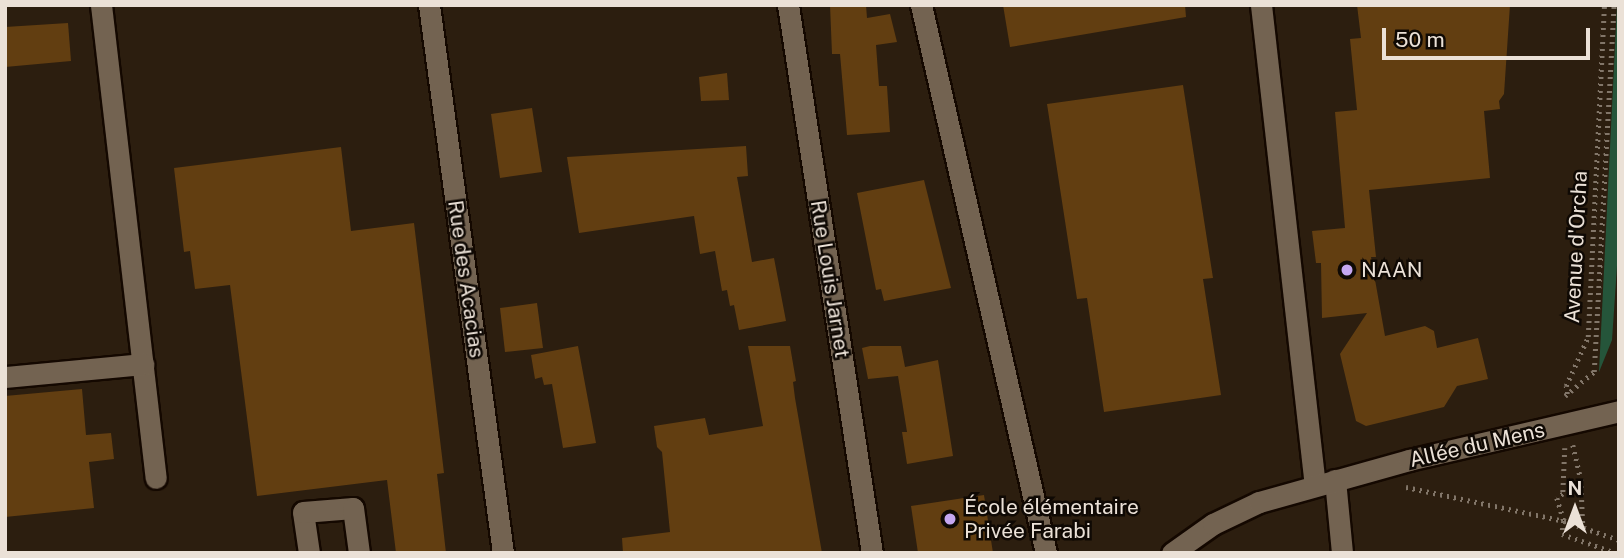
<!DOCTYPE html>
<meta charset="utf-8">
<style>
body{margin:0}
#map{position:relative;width:1624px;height:558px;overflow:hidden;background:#2c1e0f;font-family:"Public Sans",sans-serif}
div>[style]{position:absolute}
.green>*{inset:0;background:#25553a}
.building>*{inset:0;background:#623e11}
.path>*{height:4.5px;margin-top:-2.25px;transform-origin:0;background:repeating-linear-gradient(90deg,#827669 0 2px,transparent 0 7px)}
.roads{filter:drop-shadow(2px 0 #140800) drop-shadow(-2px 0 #140800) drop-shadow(0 2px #140800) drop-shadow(0 -2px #140800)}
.minor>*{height:21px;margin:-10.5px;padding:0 10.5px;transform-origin:10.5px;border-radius:10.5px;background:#736351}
.dots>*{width:19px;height:19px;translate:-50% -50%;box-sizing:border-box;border:4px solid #0f0904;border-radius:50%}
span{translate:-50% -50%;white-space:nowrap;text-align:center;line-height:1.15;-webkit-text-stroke:5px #0f0904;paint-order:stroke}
.street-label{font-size:21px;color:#ebe1d7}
.poi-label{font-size:21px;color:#ebe1d7}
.left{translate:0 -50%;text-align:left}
.frame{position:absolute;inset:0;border:7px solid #ebe1d7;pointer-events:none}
.north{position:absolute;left:1540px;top:474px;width:70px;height:70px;-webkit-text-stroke:5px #0f0904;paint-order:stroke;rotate:0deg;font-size:19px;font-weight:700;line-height:28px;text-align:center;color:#ebe1d7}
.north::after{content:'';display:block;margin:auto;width:24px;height:32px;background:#ebe1d7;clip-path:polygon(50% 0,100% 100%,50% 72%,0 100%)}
.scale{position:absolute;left:1382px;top:28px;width:208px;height:32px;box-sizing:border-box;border:4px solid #ebe1d7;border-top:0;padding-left:9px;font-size:21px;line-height:24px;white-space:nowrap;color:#ebe1d7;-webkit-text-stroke:5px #0f0904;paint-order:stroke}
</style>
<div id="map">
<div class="green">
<div style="clip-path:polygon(1617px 5px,1619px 237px,1612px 340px,1599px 372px)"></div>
</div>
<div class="building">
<div style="clip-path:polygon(830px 5px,866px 5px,867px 18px,890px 14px,897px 42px,876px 45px,879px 86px,887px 86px,890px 132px,847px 135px,840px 54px,832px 54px)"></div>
<div style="clip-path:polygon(1003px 5px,1185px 5px,1186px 17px,1010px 47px)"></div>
<div style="clip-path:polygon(1357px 5px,1510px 5px,1504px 94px,1499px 101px,1500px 109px,1484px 111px,1490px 178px,1369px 190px,1376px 257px,1371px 257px,1385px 336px,1425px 326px,1434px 331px,1437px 348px,1478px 338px,1488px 379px,1457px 386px,1444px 407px,1366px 426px,1356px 421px,1340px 354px,1367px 313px,1322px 318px,1321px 263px,1316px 263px,1312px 231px,1345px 228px,1335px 112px,1357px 110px,1350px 39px,1361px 38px)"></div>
<div style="clip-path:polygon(68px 23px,71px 61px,5px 67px,5px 27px)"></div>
<div style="clip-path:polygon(727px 73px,729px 100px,701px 101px,699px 77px)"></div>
<div style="clip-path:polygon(1183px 85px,1213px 278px,1203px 279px,1221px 395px,1104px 412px,1087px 298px,1077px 299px,1047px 104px)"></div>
<div style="clip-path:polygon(532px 108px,542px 172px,500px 178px,491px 114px)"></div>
<div style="clip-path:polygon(746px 146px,748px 176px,737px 177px,752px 262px,774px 258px,786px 321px,739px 330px,734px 305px,730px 306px,727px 290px,722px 291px,715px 251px,700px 254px,694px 216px,579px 233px,567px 157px)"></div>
<div style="clip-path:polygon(341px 147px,351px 231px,414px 223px,444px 473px,437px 474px,446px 553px,396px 553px,387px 480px,257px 496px,230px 285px,195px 289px,190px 251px,184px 252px,174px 168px)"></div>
<div style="clip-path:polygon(924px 180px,951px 288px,884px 301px,881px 289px,876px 290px,857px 193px)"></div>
<div style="clip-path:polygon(537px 303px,543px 348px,505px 352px,500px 308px)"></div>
<div style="clip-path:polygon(578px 346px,596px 443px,563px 448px,552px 384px,544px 385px,542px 377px,535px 379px,531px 355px)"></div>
<div style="clip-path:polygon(748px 346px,790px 346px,796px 381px,793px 382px,795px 398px,822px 553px,623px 553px,622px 538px,670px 532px,662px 452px,657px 447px,654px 426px,705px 418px,709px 435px,763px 426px)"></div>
<div style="clip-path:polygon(870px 346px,901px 346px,905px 367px,938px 360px,953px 456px,907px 464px,902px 432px,907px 432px,898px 376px,868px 379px,862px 348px)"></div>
<div style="clip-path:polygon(82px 389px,86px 435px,111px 433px,114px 459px,89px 462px,94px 508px,5px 517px,5px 396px)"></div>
<div style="clip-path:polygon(984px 495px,993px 553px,918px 553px,911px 506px)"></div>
</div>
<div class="path">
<div style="left:1567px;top:394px;width:8px;rotate:-97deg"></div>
<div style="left:1566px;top:386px;width:54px;rotate:-65.8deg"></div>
<div style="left:1588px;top:337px;width:332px;rotate:-87.2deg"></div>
<div style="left:1565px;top:396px;width:38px;rotate:-40deg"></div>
<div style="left:1594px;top:372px;width:368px;rotate:-86.9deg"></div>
<div style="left:1573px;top:445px;width:35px;rotate:77deg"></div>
<div style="left:1581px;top:479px;width:48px;rotate:87.6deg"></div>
<div style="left:1565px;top:448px;width:46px;rotate:92.5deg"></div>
<div style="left:1563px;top:494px;width:7px;rotate:146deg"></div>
<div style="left:1557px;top:498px;width:24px;rotate:73deg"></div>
<div style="left:1564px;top:521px;width:13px;rotate:99deg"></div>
<div style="left:1562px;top:534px;width:57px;rotate:19.4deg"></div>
<div style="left:1406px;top:487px;width:162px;rotate:12.1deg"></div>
<div style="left:1564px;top:521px;width:58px;rotate:19.1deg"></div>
</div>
<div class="roads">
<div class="minor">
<div style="left:101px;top:5px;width:476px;rotate:83.4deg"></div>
<div style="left:429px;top:5px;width:553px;rotate:82.31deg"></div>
<div style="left:788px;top:5px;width:554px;rotate:81.29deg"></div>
<div style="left:921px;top:5px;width:562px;rotate:77.15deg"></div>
<div style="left:1261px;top:5px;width:483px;rotate:83.6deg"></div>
<div style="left:5px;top:377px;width:139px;rotate:-5.4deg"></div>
<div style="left:1335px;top:480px;width:73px;rotate:84.5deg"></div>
<div style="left:309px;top:553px;width:41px;rotate:-98.3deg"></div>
<div style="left:303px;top:512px;width:50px;rotate:-4.6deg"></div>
<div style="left:353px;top:508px;width:45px;rotate:82.4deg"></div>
<div style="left:1172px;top:553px;width:50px;rotate:-35.3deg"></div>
<div style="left:1213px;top:524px;width:51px;rotate:-25.6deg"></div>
<div style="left:1259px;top:502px;width:156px;rotate:-15.6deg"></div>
<div style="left:1409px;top:460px;width:216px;rotate:-13.1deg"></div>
</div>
</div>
<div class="dots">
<div style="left:1347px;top:270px;background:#c5a7f1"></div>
<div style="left:950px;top:519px;background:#c5a7f1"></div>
</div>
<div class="street-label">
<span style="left:1576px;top:247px;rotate:-87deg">Avenue d'Orcha</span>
<span style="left:466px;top:279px;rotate:82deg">Rue des Acacias</span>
<span style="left:830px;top:279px;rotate:81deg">Rue Louis Jarnet</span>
<span style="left:1477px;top:445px;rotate:-13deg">Allée du Mens</span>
</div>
<div class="poi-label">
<span class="left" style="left:1361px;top:270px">NAAN</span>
<span class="left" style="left:964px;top:519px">École élémentaire<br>Privée Farabi</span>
</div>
<div class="frame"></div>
<div class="north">N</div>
<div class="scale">50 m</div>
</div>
